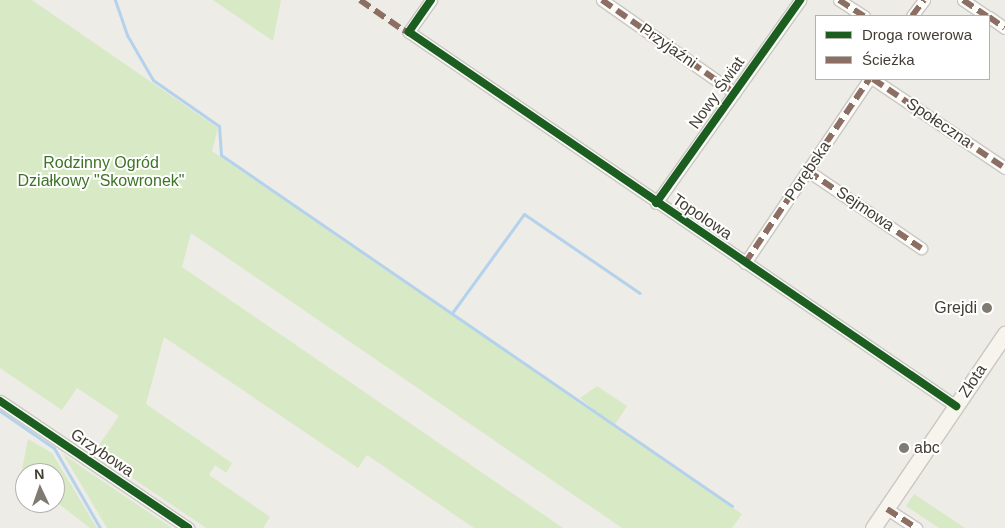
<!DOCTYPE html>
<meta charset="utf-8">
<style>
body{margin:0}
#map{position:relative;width:1005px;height:528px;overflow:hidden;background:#eeece6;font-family:Helvetica,sans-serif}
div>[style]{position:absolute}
.green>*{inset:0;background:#d8e9c5}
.stream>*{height:3px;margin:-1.5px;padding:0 1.5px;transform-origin:1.5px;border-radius:1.5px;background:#b5d2ed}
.roads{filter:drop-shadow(1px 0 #cac8c2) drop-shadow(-1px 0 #cac8c2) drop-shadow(0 1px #cac8c2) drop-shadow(0 -1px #cac8c2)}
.street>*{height:11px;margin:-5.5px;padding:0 5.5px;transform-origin:5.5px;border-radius:5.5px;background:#fcfcfb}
.secondary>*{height:15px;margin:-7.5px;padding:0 7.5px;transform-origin:7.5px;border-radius:7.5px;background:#f6f4ec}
.quiet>*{height:6px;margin-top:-3px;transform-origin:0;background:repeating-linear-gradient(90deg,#8d6e63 0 12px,transparent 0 18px)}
.cycleway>*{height:8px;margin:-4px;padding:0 4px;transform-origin:4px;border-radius:4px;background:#1b5e20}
.dots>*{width:14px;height:14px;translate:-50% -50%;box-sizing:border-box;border:2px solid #fff;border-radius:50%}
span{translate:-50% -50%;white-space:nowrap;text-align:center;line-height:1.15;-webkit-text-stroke:4px #fff;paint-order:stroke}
.street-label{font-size:16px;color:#433e33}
.park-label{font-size:16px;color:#3d7426}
.poi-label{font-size:16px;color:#433e33}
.right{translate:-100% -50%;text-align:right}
.left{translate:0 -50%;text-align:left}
.legend{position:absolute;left:815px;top:15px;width:175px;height:65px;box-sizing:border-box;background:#fff;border:1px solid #b4b2ad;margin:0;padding:6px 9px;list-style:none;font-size:15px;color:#433e33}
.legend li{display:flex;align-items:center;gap:10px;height:25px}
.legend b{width:25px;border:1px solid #b4b2ad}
.north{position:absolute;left:15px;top:463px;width:50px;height:50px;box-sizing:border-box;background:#fff;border:1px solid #b4b2ad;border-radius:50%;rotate:357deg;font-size:14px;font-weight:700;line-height:20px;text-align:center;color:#433e33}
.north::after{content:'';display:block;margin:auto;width:18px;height:22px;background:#7f7b72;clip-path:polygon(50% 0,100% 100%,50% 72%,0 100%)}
</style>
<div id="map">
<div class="green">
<div style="clip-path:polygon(0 0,32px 0,218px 128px,212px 151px,607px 421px,580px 398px,597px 386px,627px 406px,614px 426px,742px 514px,732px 528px,622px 528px,191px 233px,182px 267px,563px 528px,474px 528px,367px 455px,358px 468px,164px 337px,146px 404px,232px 463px,226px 473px,215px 465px,209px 475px,270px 517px,263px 528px,206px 528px,94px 452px,119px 416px,77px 388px,62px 410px,0 368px)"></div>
<div style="clip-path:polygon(213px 0,281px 0,273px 41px,248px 24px)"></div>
<div style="clip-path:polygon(28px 439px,52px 453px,97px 528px,90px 528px,55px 501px,55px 473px,25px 473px,25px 478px,21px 475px)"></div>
<div style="clip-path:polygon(63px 454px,83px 468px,172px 528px,107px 528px)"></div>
<div style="clip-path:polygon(914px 494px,965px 528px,939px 528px,906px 506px)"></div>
</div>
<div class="stream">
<div style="left:115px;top:0;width:37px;rotate:71deg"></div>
<div style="left:127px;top:35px;width:52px;rotate:60deg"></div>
<div style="left:153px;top:80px;width:80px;rotate:34.9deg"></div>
<div style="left:219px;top:126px;width:29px;rotate:86deg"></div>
<div style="left:221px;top:155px;width:620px;rotate:34.48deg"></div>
<div style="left:452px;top:313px;width:122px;rotate:-54deg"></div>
<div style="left:524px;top:214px;width:140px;rotate:34.3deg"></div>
<div style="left:0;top:411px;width:65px;rotate:34.4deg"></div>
<div style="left:54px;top:448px;width:92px;rotate:60.1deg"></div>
</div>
<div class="roads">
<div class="street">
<div style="left:431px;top:0;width:39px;rotate:125deg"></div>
<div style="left:409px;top:32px;width:663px;rotate:34.36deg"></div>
<div style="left:602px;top:0;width:162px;rotate:35deg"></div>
<div style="left:839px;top:0;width:30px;rotate:33deg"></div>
<div style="left:963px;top:0;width:29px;rotate:34deg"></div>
<div style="left:912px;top:16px;width:20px;rotate:-53deg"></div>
<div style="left:989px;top:17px;width:19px;rotate:35deg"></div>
<div style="left:873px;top:79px;width:159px;rotate:34deg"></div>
<div style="left:808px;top:171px;width:137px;rotate:34.3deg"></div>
<div style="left:656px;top:203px;width:249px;rotate:-54.6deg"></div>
<div style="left:745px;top:263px;width:222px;rotate:-56deg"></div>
<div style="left:0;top:401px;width:227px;rotate:34deg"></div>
<div style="left:887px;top:509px;width:35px;rotate:33deg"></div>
</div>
<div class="secondary">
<div style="left:873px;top:528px;width:235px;rotate:-55.8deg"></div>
</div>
</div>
<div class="quiet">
<div style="left:360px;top:0;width:52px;rotate:34.9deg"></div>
<div style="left:403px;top:30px;width:9px;rotate:21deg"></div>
<div style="left:602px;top:0;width:162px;rotate:35deg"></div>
<div style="left:839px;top:0;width:30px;rotate:33deg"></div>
<div style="left:963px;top:0;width:29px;rotate:34deg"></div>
<div style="left:912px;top:16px;width:20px;rotate:-53deg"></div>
<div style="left:989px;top:17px;width:19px;rotate:35deg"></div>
<div style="left:873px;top:79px;width:159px;rotate:34deg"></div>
<div style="left:808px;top:171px;width:137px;rotate:34.3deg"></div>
<div style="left:745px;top:263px;width:222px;rotate:-56deg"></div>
<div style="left:887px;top:509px;width:35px;rotate:33deg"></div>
</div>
<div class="cycleway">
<div style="left:431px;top:0;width:39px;rotate:125deg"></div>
<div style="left:409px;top:32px;width:663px;rotate:34.36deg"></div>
<div style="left:656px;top:203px;width:249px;rotate:-54.6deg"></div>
<div style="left:0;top:401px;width:227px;rotate:34deg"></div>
</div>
<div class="dots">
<div style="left:987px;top:308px;background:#7f7b72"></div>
<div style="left:904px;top:448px;background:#7f7b72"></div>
</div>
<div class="street-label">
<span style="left:668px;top:46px;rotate:35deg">Przyjaźni</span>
<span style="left:717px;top:93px;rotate:-55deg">Nowy Świat</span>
<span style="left:939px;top:123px;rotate:34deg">Społeczna</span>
<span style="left:808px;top:171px;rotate:-56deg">Porębska</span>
<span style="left:865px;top:209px;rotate:34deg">Sejmowa</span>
<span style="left:702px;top:217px;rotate:34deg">Topolowa</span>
<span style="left:973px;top:381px;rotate:-56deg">Złota</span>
<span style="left:102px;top:453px;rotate:34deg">Grzybowa</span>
</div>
<div class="park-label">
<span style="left:101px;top:172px">Rodzinny Ogród<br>Działkowy "Skowronek"</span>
</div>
<div class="poi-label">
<span class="right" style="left:977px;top:308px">Grejdi</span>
<span class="left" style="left:914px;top:448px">abc</span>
</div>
<ul class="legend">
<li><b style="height:6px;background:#1b5e20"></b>Droga rowerowa</li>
<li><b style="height:6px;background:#8d6e63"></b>Ścieżka</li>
</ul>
<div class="north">N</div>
</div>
